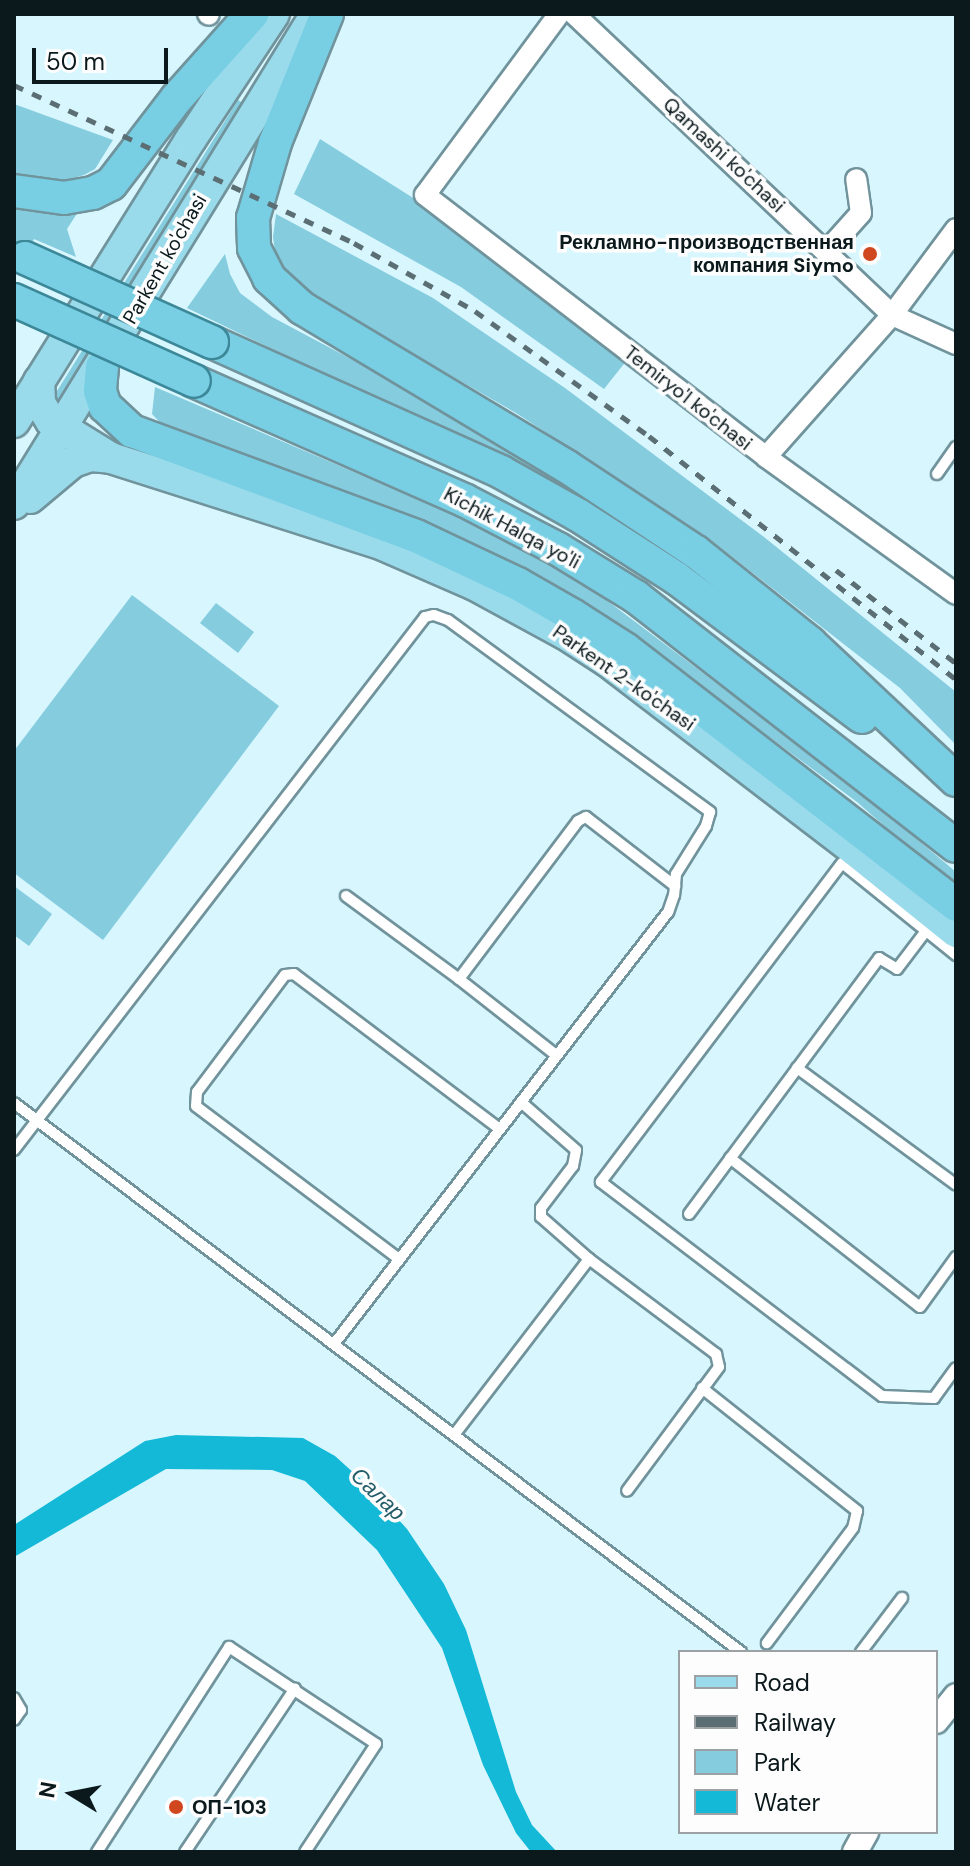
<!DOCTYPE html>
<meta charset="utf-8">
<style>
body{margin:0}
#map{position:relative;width:970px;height:1866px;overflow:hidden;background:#d8f6fe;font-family:"DM Sans",sans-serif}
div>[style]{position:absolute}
.green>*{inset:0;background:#84ccde}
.water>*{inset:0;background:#14b9d7}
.roads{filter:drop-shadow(2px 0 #70939c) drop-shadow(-2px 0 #70939c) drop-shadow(0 2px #70939c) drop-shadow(0 -2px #70939c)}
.service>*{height:10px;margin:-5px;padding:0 5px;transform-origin:5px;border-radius:5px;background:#fff}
.minor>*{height:20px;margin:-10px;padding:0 10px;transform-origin:10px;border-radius:10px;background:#fff}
.tertiary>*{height:24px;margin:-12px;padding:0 12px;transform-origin:12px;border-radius:12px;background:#fff}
.primary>*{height:30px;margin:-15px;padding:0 15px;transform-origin:15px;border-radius:15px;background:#9adbeb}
.trunk>*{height:32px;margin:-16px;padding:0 16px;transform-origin:16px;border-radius:16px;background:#78cfe4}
.rail>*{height:5px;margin-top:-2.5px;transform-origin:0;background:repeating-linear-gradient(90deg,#5a6e73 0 10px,transparent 0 20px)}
.bridges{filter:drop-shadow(2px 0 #3c8899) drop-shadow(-2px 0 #3c8899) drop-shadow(0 2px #3c8899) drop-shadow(0 -2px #3c8899)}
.trunk-bridge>*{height:32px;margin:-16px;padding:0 16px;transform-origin:16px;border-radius:16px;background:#78cfe4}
.dots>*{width:22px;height:22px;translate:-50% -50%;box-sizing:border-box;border:4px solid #fdfdfd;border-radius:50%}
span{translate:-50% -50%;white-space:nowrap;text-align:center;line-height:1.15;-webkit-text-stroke:7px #fdfdfd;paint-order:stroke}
.street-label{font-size:20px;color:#0b191c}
.poi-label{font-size:20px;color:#0b191c;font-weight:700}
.right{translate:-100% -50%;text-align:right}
.left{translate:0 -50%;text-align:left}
.water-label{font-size:22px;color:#245d6a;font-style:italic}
.frame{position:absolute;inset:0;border:16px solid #0b191c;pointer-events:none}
.legend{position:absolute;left:678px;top:1650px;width:260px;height:184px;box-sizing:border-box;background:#fdfdfd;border:2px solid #9ca2a3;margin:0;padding:10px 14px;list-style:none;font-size:24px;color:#0b191c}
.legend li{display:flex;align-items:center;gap:16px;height:40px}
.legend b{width:40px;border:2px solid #9ca2a3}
.north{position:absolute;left:32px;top:1754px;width:80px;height:80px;-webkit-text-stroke:6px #fdfdfd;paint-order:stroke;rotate:280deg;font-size:22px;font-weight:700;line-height:32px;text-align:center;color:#0b191c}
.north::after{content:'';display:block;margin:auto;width:28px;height:36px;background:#0b191c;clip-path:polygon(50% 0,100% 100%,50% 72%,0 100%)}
.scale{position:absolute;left:32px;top:48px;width:136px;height:36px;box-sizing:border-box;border:4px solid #0b191c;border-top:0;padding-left:10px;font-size:24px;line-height:28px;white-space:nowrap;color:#0b191c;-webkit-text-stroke:6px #fdfdfd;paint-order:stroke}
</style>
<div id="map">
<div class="green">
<div style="clip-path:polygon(238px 100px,246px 105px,61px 404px,52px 399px)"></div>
<div style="clip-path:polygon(14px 104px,113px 140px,95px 169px,84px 175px,57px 183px,14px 176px)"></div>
<div style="clip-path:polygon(320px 139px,429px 208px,627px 360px,604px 389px,461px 287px,294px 194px)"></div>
<div style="clip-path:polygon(14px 206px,56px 215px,78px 212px,67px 229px,76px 257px,34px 239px,29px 250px,14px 243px)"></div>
<div style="clip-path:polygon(276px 214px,433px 298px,565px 388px,764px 537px,956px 692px,956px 745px,900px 688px,708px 538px,516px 413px,307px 293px,284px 273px,276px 258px,273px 237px)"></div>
<div style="clip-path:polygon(225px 254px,230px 274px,240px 293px,272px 317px,451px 412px,577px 489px,726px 594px,497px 457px,187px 308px)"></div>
<div style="clip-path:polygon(155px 387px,511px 539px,593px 590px,862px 793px,956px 872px,956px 889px,857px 802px,772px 739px,645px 647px,543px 583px,485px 549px,420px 520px,293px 474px,173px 436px,152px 414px)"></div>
<div style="clip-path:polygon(132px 595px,279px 706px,103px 940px,14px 873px,14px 751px)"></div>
<div style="clip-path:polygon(216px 603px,254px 632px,238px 653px,200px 623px)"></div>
<div style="clip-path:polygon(14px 886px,52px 914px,29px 946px,14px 935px)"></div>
</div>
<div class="water">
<div style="clip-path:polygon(176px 1435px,303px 1438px,335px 1456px,366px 1484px,407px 1529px,444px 1584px,466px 1630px,516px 1792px,532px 1825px,557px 1852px,531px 1852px,516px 1833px,483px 1765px,442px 1648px,377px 1550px,305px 1481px,272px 1470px,166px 1469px,14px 1557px,14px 1525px,145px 1441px)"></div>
</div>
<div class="roads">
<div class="service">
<div style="left:937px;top:474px;width:33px;rotate:-55deg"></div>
<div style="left:346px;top:896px;width:140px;rotate:36.3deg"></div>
<div style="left:956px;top:955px;width:146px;rotate:-141.1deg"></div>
<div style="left:842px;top:863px;width:400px;rotate:127.1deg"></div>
<div style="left:601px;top:1182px;width:353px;rotate:37.3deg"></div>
<div style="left:882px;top:1396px;width:52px;rotate:2.2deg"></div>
<div style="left:934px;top:1398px;width:37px;rotate:-54deg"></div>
<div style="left:556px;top:1055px;width:123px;rotate:-141.9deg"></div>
<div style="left:459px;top:979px;width:198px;rotate:-53deg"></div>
<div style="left:578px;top:821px;width:9px;rotate:-27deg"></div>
<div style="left:586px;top:817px;width:113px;rotate:37.8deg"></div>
<div style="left:797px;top:1068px;width:197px;rotate:36.3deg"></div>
<div style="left:14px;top:1103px;width:911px;rotate:37.06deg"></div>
<div style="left:14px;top:1150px;width:673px;rotate:-52.36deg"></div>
<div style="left:425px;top:617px;width:9px;rotate:-13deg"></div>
<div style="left:434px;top:615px;width:15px;rotate:20deg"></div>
<div style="left:448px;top:620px;width:325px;rotate:36.2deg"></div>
<div style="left:710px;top:812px;width:15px;rotate:106deg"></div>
<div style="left:706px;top:826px;width:57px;rotate:122deg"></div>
<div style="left:676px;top:874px;width:21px;rotate:95deg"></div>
<div style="left:674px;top:895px;width:18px;rotate:109deg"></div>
<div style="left:668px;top:912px;width:546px;rotate:127.71deg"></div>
<div style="left:730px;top:1158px;width:241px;rotate:38.1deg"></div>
<div style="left:920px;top:1307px;width:62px;rotate:-54.2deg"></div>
<div style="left:689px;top:1214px;width:319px;rotate:-53.4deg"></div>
<div style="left:879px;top:958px;width:21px;rotate:31deg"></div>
<div style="left:897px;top:969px;width:53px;rotate:-52.7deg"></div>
<div style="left:399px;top:1259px;width:254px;rotate:-143deg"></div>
<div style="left:196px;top:1106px;width:14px;rotate:-86deg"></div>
<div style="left:197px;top:1092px;width:146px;rotate:-53.1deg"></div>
<div style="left:285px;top:975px;width:9px;rotate:-6deg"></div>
<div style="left:294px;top:974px;width:258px;rotate:37deg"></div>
<div style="left:589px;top:1259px;width:159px;rotate:36.8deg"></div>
<div style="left:716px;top:1354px;width:13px;rotate:77deg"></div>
<div style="left:719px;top:1367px;width:154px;rotate:126.6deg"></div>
<div style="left:702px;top:1388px;width:198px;rotate:38.4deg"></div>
<div style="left:857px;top:1511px;width:17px;rotate:103deg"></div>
<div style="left:853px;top:1528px;width:144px;rotate:126.8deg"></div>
<div style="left:454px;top:1435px;width:222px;rotate:-52.5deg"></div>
<div style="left:589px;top:1259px;width:64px;rotate:-138.8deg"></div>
<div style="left:541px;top:1217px;width:9px;rotate:-90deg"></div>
<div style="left:541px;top:1208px;width:53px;rotate:-52.7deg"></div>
<div style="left:573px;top:1166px;width:16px;rotate:-79deg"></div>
<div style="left:576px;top:1150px;width:73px;rotate:-138.9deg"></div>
<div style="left:861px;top:1652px;width:68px;rotate:-52.8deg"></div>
<div style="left:14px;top:1698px;width:14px;rotate:60deg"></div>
<div style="left:21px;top:1710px;width:12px;rotate:125deg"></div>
<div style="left:97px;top:1852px;width:244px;rotate:-57.2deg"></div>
<div style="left:229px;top:1647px;width:176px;rotate:33.4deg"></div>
<div style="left:376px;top:1744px;width:129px;rotate:123.3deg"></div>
<div style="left:185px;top:1852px;width:197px;rotate:-56.1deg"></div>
</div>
<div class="minor">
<div style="left:208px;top:14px;width:1px;rotate:45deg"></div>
<div style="left:559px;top:14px;width:225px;rotate:126.5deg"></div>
<div style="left:425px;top:195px;width:430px;rotate:37.5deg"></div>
<div style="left:766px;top:457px;width:234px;rotate:35.8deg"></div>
<div style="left:574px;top:14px;width:438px;rotate:43.4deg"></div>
<div style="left:892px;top:315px;width:70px;rotate:24.4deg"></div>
<div style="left:826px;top:252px;width:52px;rotate:-48.1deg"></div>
<div style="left:861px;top:213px;width:34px;rotate:-98deg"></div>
<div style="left:766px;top:457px;width:190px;rotate:-48.4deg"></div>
<div style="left:892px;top:315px;width:107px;rotate:-53.3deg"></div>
</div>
<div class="tertiary">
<div style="left:936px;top:1721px;width:32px;rotate:-51deg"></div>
<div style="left:855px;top:1852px;width:23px;rotate:-61deg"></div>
</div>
<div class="primary">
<div style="left:39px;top:381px;width:22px;rotate:87deg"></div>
<div style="left:40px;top:403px;width:21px;rotate:59deg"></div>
<div style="left:51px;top:421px;width:70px;rotate:31.7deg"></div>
<div style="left:111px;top:458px;width:286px;rotate:17.7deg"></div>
<div style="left:383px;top:545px;width:100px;rotate:23.5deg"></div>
<div style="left:475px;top:585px;width:102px;rotate:28.6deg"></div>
<div style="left:565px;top:634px;width:50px;rotate:32.7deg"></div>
<div style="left:607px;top:661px;width:311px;rotate:37.4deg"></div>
<div style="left:854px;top:850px;width:131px;rotate:38.8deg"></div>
<div style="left:14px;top:422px;width:334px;rotate:-58deg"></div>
<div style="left:191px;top:139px;width:150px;rotate:-56.4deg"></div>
<div style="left:30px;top:498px;width:56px;rotate:-39.9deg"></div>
<div style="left:73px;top:462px;width:18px;rotate:-19deg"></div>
<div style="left:90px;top:456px;width:21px;rotate:5deg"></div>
<div style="left:14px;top:504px;width:576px;rotate:-58.35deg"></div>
</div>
<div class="trunk">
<div style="left:327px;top:14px;width:139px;rotate:112deg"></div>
<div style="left:275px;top:143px;width:78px;rotate:106.3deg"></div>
<div style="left:253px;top:218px;width:30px;rotate:88deg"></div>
<div style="left:254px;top:248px;width:34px;rotate:63deg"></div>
<div style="left:269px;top:278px;width:45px;rotate:42.3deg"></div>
<div style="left:302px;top:308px;width:308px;rotate:30.9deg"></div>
<div style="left:566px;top:466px;width:156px;rotate:33.5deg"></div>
<div style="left:696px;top:552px;width:146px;rotate:38.6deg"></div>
<div style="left:810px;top:643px;width:200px;rotate:43.2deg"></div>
<div style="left:14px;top:191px;width:50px;rotate:8deg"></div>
<div style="left:64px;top:198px;width:29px;rotate:-10deg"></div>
<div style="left:93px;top:193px;width:20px;rotate:-27deg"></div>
<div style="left:111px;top:184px;width:108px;rotate:-52.5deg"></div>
<div style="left:177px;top:98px;width:113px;rotate:-48.2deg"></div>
<div style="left:212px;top:342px;width:317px;rotate:24.2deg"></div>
<div style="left:501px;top:472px;width:88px;rotate:29.2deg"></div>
<div style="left:578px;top:515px;width:117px;rotate:32.7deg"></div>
<div style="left:676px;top:578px;width:232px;rotate:36.8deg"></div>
<div style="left:102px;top:367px;width:24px;rotate:95deg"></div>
<div style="left:100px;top:391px;width:16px;rotate:72deg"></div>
<div style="left:105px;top:406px;width:37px;rotate:43deg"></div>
<div style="left:132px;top:431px;width:303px;rotate:20.3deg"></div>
<div style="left:416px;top:536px;width:113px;rotate:25.2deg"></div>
<div style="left:518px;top:584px;width:62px;rotate:29.9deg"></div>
<div style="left:572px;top:615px;width:63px;rotate:32.7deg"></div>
<div style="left:625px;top:649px;width:418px;rotate:37.7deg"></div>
<div style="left:194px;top:381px;width:295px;rotate:23.8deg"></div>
<div style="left:464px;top:500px;width:106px;rotate:27.5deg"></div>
<div style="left:558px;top:549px;width:92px;rotate:31.6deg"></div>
<div style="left:636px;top:597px;width:405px;rotate:37.9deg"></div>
</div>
</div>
<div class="rail">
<div style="left:14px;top:85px;width:375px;rotate:24.9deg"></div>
<div style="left:354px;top:243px;width:139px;rotate:29.3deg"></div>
<div style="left:475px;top:311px;width:214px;rotate:35.7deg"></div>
<div style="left:649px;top:436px;width:392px;rotate:38.4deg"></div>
<div style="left:836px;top:570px;width:152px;rotate:37.8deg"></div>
</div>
<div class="bridges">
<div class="trunk-bridge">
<div style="left:25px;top:258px;width:205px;rotate:24.2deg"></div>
<div style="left:14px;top:300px;width:197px;rotate:24.2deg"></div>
</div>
</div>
<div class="dots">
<div style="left:870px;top:254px;background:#cf461f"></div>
<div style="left:176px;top:1807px;background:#cf461f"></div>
</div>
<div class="street-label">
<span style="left:724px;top:155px;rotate:43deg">Qamashi ko'chasi</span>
<span style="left:165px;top:259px;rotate:-60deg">Parkent ko'chasi</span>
<span style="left:688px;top:398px;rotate:38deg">Temiryo'l ko'chasi</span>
<span style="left:512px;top:528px;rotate:28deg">Kichik Halqa yo'li</span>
<span style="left:624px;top:678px;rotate:35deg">Parkent 2-ko'chasi</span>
</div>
<div class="poi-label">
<span class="right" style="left:854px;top:254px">Рекламно-производственная<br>компания Siymo</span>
<span class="left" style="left:192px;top:1807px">ОП-103</span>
</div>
<div class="water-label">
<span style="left:378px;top:1494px;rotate:44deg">Салар</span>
</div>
<div class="frame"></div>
<ul class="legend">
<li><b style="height:10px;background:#9adbeb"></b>Road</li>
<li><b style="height:10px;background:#5a6e73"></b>Railway</li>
<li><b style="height:22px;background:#84ccde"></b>Park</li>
<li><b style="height:22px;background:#14b9d7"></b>Water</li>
</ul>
<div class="north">N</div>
<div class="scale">50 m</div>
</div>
